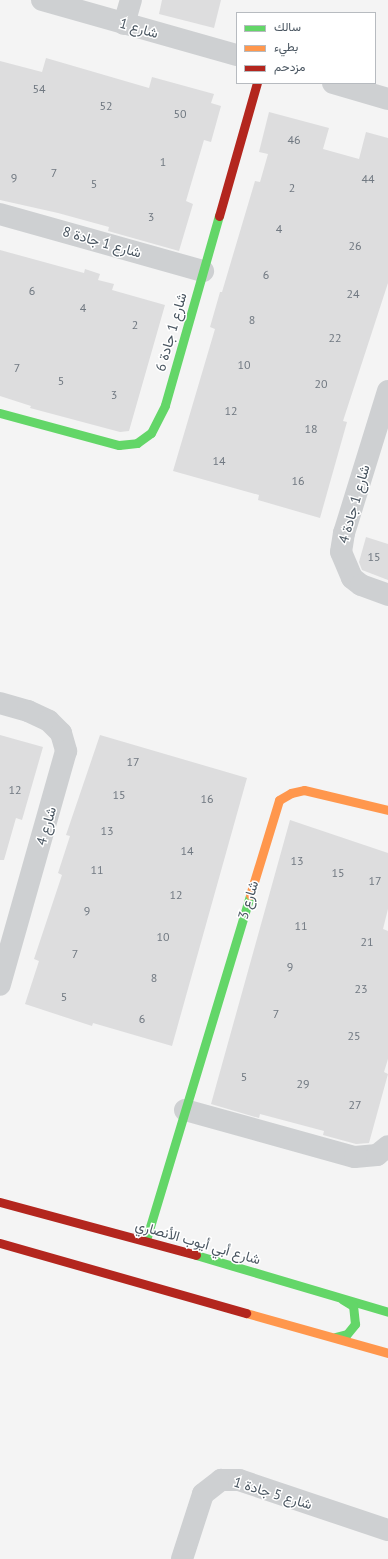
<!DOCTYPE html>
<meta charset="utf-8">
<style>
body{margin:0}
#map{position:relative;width:388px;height:1559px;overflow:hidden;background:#f4f4f4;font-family:"PT Sans",Vazirmatn,sans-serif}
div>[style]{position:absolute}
.building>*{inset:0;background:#ddddde}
.street>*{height:22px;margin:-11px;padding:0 11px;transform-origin:11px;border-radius:11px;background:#ced0d2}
.fast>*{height:9px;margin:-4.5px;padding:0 4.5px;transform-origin:4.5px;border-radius:4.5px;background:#63d668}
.slow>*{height:9px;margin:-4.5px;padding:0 4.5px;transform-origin:4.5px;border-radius:4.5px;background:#ff974d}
.jam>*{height:9px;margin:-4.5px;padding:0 4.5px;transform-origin:4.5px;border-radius:4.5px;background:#b3261e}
span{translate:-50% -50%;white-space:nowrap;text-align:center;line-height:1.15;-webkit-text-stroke:3px #fff;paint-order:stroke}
.number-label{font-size:12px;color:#707881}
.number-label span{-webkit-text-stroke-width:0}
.street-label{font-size:14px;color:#4a5661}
.legend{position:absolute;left:236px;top:12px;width:140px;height:72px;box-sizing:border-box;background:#fff;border:1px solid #b7bbc0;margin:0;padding:5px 7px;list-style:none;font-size:12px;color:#4a5661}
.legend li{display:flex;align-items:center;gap:8px;height:20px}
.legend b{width:20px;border:1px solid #b7bbc0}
</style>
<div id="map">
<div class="building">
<div style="clip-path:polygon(162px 0,221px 0,214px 28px,159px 14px)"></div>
<div style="clip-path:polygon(46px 58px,149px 88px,152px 77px,214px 94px,211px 103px,221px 106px,211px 142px,204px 140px,186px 201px,193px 204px,179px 251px,108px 231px,109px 227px,58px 213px,0 200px,0 61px,42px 72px)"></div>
<div style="clip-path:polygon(269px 112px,329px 128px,323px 149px,359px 159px,366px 132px,388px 138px,388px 283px,343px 421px,347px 422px,320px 518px,258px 500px,259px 495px,173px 471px,215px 329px,210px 327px,220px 292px,222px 292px,255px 181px,260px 182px,268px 154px,259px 152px)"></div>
<div style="clip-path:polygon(0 250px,84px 273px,85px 269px,100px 274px,98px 280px,114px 284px,112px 290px,165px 305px,129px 431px,120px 432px,30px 408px,31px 406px,0 396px)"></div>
<div style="clip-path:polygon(366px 537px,388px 544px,388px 580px,362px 570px,359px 562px)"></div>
<div style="clip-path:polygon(0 735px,43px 747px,22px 820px,16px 818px,4px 860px,0 860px)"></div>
<div style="clip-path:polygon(100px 735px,247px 778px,172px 1046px,93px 1023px,92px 1026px,25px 1004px,39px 961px,34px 959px,62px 875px,58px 873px,70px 836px,66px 835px)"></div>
<div style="clip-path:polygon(290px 820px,388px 853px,388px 909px,383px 929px,388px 931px,388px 1059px,384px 1072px,388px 1074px,369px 1143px,356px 1144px,323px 1135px,324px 1131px,260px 1114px,259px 1118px,211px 1104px)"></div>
</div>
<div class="street">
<div style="left:42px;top:0;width:203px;rotate:15.8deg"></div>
<div style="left:124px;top:24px;width:25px;rotate:-74deg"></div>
<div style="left:333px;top:83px;width:57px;rotate:16.2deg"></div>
<div style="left:0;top:214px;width:211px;rotate:15.7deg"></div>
<div style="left:388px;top:391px;width:149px;rotate:107.2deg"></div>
<div style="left:344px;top:533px;width:19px;rotate:99deg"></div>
<div style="left:341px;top:552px;width:28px;rotate:67deg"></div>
<div style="left:352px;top:578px;width:11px;rotate:38deg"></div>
<div style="left:361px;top:585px;width:29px;rotate:20deg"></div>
<div style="left:0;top:703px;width:29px;rotate:16deg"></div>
<div style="left:28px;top:711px;width:23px;rotate:25deg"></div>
<div style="left:49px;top:721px;width:17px;rotate:45deg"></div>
<div style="left:61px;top:733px;width:19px;rotate:74deg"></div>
<div style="left:66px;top:751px;width:243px;rotate:105.8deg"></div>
<div style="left:185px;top:1110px;width:176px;rotate:15.5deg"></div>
<div style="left:355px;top:1157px;width:22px;rotate:-5deg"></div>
<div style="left:377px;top:1155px;width:14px;rotate:-39deg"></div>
<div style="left:182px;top:1559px;width:68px;rotate:-72.1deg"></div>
<div style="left:203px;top:1494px;width:23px;rotate:-38deg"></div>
<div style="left:221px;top:1480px;width:18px"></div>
<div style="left:239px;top:1480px;width:157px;rotate:18.6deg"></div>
</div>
<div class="fast">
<div style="left:0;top:413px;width:123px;rotate:15.1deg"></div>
<div style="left:119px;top:445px;width:18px;rotate:-6deg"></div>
<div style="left:137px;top:443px;width:17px;rotate:-36deg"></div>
<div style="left:151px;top:433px;width:31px;rotate:-63deg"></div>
<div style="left:165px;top:405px;width:197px;rotate:-74.1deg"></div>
<div style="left:146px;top:1240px;width:360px;rotate:-73.2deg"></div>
<div style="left:196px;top:1255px;width:200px;rotate:16.5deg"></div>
<div style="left:335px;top:1337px;width:12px;rotate:-14deg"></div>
<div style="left:347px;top:1334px;width:13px;rotate:-51deg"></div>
<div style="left:355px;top:1324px;width:18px;rotate:-96deg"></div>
<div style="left:353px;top:1306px;width:13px;rotate:-148deg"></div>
</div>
<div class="slow">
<div style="left:250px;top:895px;width:99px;rotate:-73deg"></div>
<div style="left:279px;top:800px;width:14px;rotate:-30deg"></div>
<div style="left:291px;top:793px;width:13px;rotate:-13deg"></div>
<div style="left:304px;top:790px;width:86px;rotate:13.4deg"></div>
<div style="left:246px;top:1313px;width:148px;rotate:15.7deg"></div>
</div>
<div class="jam">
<div style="left:219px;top:216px;width:138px;rotate:-74.1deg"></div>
<div style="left:0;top:1202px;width:203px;rotate:15.1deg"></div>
<div style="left:0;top:1243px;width:256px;rotate:15.9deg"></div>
</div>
<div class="number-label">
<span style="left:39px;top:89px">54</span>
<span style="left:106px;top:106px">52</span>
<span style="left:180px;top:114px">50</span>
<span style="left:294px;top:140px">46</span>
<span style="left:163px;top:162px">1</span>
<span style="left:54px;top:173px">7</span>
<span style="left:14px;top:178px">9</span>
<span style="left:368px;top:179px">44</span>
<span style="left:94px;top:184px">5</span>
<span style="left:292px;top:188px">2</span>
<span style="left:151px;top:217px">3</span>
<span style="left:279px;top:229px">4</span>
<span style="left:355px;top:246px">26</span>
<span style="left:266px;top:275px">6</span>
<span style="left:32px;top:291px">6</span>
<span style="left:353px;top:294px">24</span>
<span style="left:83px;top:308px">4</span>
<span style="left:252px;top:320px">8</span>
<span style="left:135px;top:325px">2</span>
<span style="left:335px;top:338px">22</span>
<span style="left:244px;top:365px">10</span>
<span style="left:17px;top:368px">7</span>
<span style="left:61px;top:381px">5</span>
<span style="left:321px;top:384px">20</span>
<span style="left:114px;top:395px">3</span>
<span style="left:231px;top:411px">12</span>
<span style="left:311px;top:429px">18</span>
<span style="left:219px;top:461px">14</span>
<span style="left:298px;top:481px">16</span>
<span style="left:374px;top:557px">15</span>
<span style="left:133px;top:762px">17</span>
<span style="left:15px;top:790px">12</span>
<span style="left:119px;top:795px">15</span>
<span style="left:207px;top:799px">16</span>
<span style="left:107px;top:831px">13</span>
<span style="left:187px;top:851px">14</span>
<span style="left:297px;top:861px">13</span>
<span style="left:97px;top:870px">11</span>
<span style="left:338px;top:873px">15</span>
<span style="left:375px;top:881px">17</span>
<span style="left:176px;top:895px">12</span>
<span style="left:87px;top:911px">9</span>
<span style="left:301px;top:926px">11</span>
<span style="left:163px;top:937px">10</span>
<span style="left:367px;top:942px">21</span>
<span style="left:75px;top:954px">7</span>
<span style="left:290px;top:967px">9</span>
<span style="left:154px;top:978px">8</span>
<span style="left:361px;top:989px">23</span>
<span style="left:64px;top:997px">5</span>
<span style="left:276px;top:1014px">7</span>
<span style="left:142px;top:1019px">6</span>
<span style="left:354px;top:1036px">25</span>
<span style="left:244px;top:1077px">5</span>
<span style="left:303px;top:1084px">29</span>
<span style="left:355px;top:1105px">27</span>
</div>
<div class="street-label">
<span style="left:139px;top:28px;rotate:16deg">شارع 1</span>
<span style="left:102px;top:242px;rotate:16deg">شارع 1 جادة 8</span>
<span style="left:171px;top:332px;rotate:-74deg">شارع 1 جادة 6</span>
<span style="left:354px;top:504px;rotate:-74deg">شارع 1 جادة 4</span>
<span style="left:46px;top:826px;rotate:-74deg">شارع 4</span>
<span style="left:248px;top:900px;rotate:-73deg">شارع 3</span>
<span style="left:198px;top:1242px;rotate:16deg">شارع أبي أيوب الأنصاري</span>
<span style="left:273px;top:1493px;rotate:17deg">شارع 5 جادة 1</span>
</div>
<ul class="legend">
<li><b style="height:5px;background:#63d668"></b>سالك</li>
<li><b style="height:5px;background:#ff974d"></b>بطيء</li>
<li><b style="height:5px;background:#b3261e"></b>مزدحم</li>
</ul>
</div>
